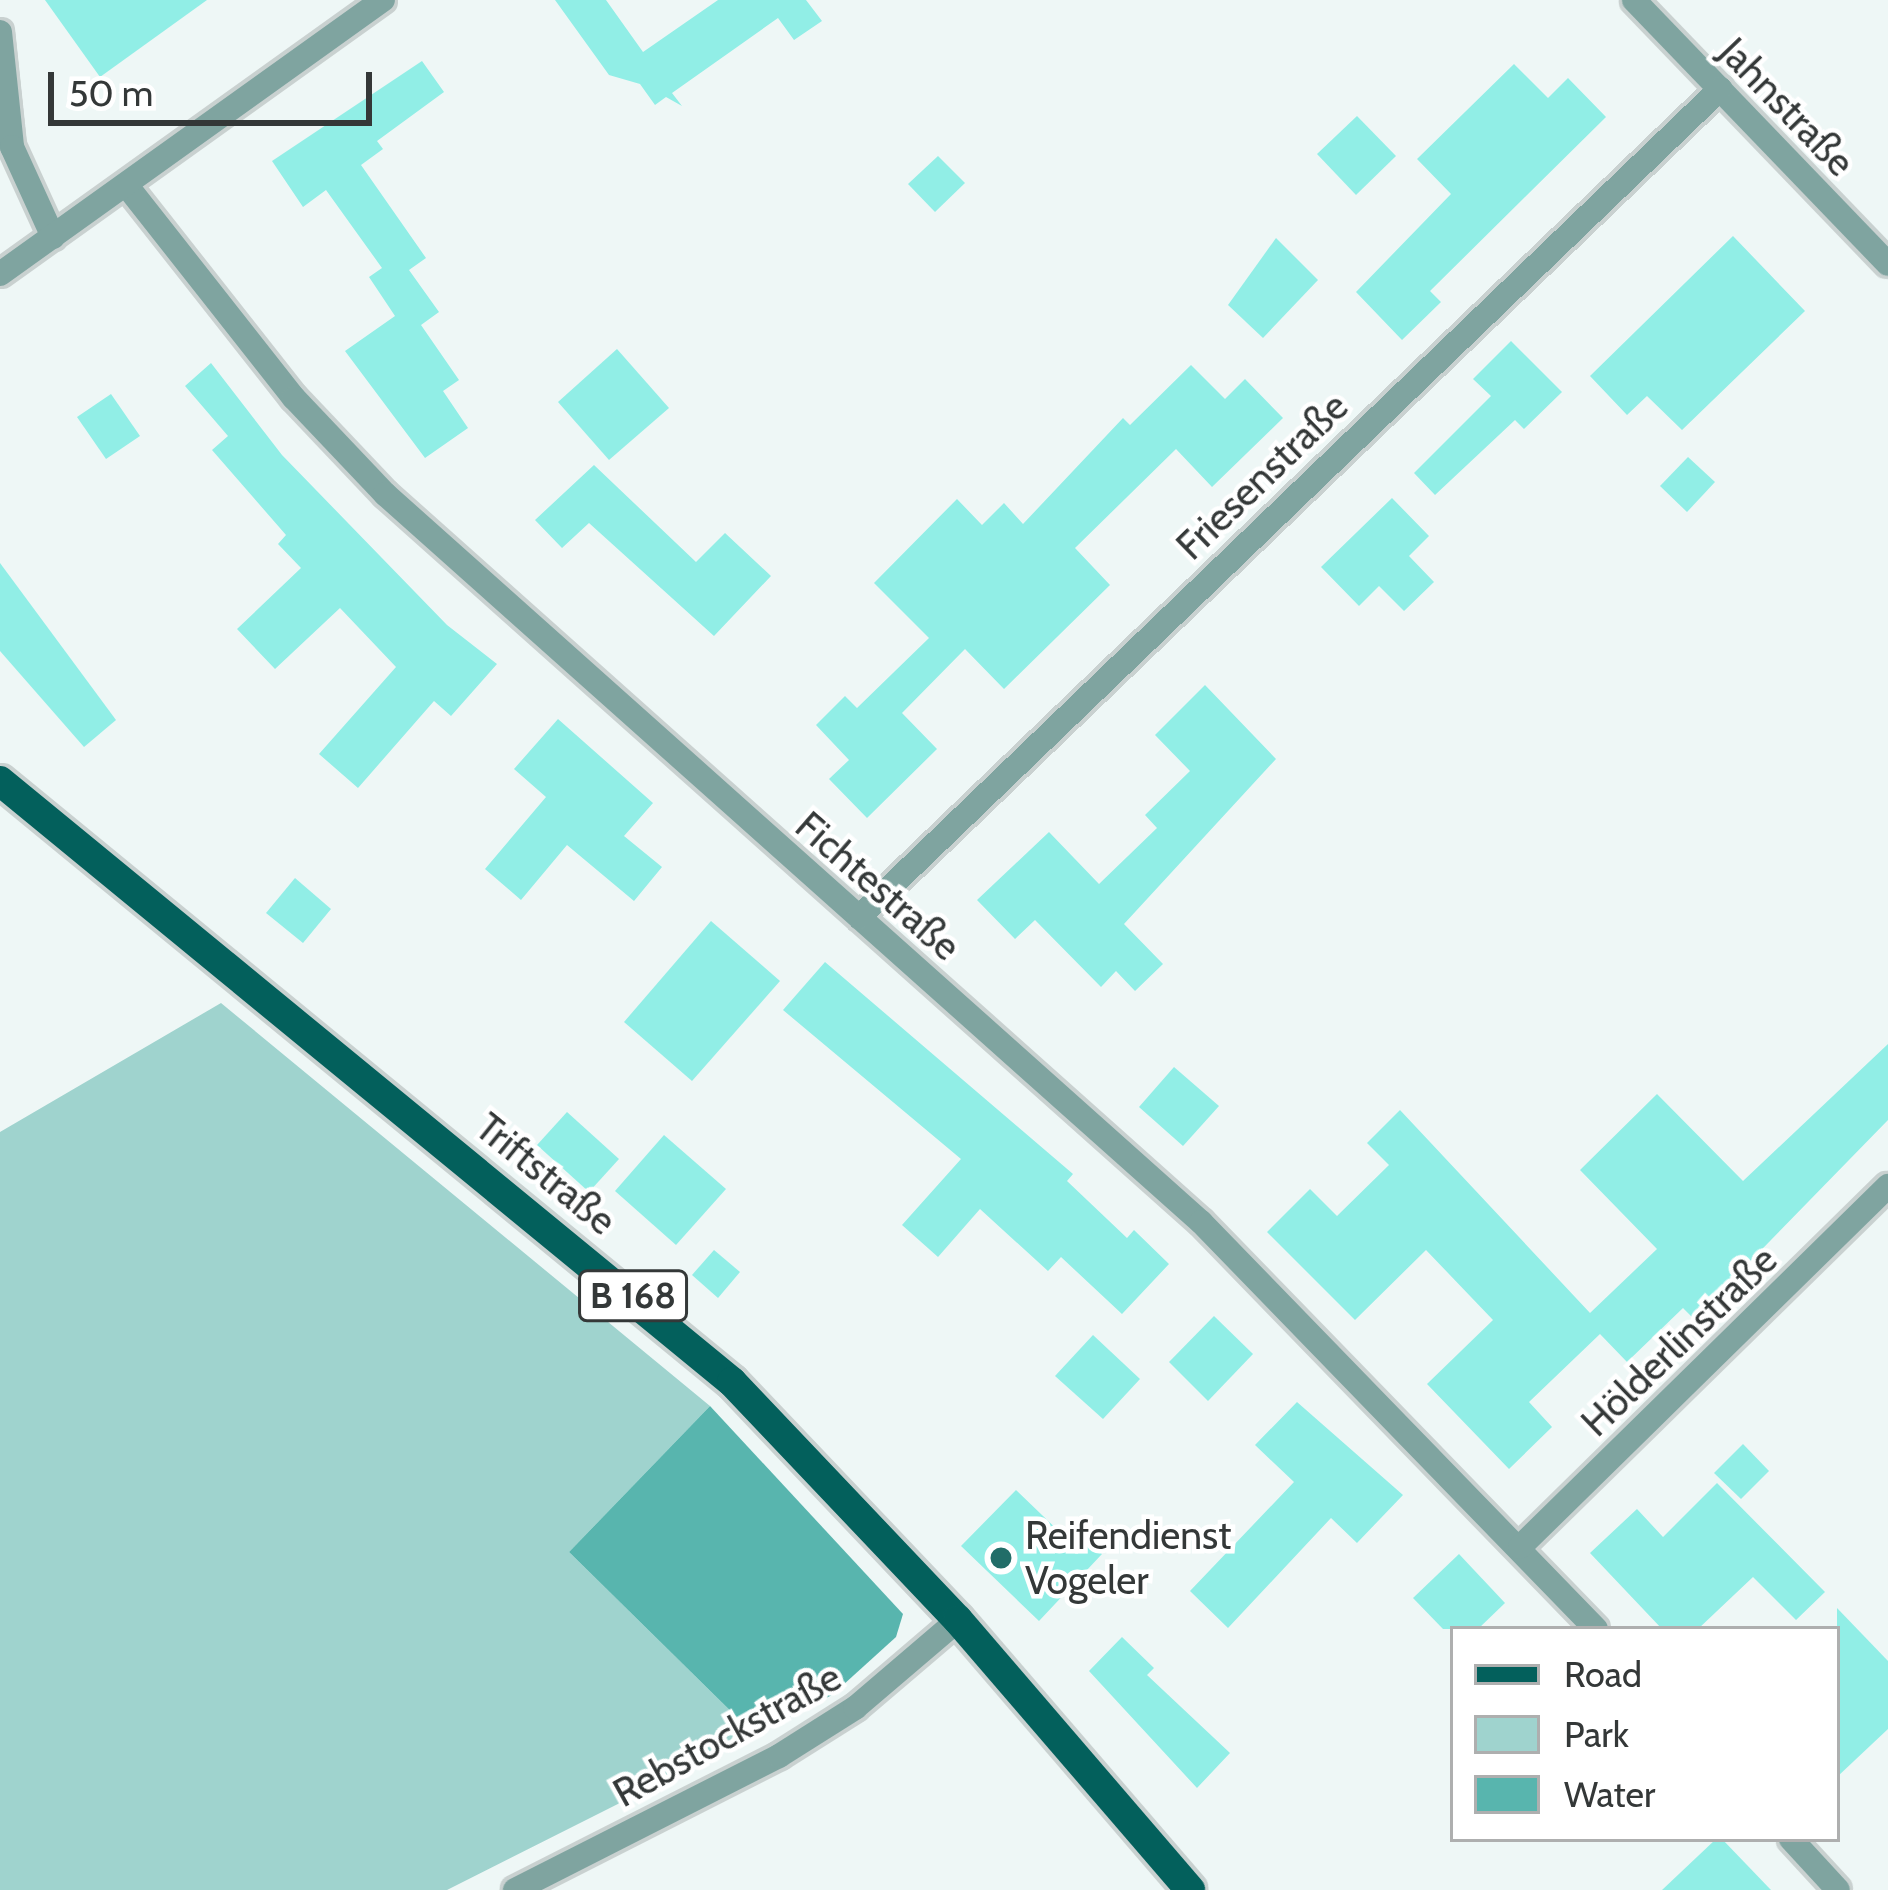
<!DOCTYPE html>
<meta charset="utf-8">
<style>
body{margin:0}
#map{position:relative;width:1888px;height:1890px;overflow:hidden;background:#eef7f6;font-family:Cabin,sans-serif}
div>[style]{position:absolute}
.green>*{inset:0;background:#9fd3ce}
.water>*{inset:0;background:#58b5ae}
.building>*{inset:0;background:#91eee6}
.roads{filter:drop-shadow(3px 0 #c9d1d0) drop-shadow(-3px 0 #c9d1d0) drop-shadow(0 3px #c9d1d0) drop-shadow(0 -3px #c9d1d0)}
.minor>*{height:24px;margin:-12px;padding:0 12px;transform-origin:12px;border-radius:12px;background:#7fa4a0}
.primary>*{height:30px;margin:-15px;padding:0 15px;transform-origin:15px;border-radius:15px;background:#03605c}
.dots>*{width:33px;height:33px;translate:-50% -50%;box-sizing:border-box;border:6px solid #fff;border-radius:50%}
span{translate:-50% -50%;white-space:nowrap;text-align:center;line-height:1.15;-webkit-text-stroke:9px #fff;paint-order:stroke}
.shield-label span{padding:3px 9px;background:#fff;border:3px solid;border-radius:9px;-webkit-text-stroke-width:0}
.shield-label{font-size:36px;color:#343838;font-weight:700}
.street-label{font-size:39px;color:#343838}
.poi-label{font-size:39px;color:#343838}
.left{translate:0 -50%;text-align:left}
.legend{position:absolute;left:1450px;top:1626px;width:390px;height:216px;box-sizing:border-box;background:#fff;border:3px solid #aeafaf;margin:0;padding:15px 21px;list-style:none;font-size:36px;color:#343838}
.legend li{display:flex;align-items:center;gap:24px;height:60px}
.legend b{width:60px;border:3px solid #aeafaf}
.scale{position:absolute;left:48px;top:72px;width:324px;height:54px;box-sizing:border-box;border:6px solid #343838;border-top:0;padding-left:15px;font-size:36px;line-height:42px;white-space:nowrap;color:#343838;-webkit-text-stroke:9px #fff;paint-order:stroke}
</style>
<div id="map">
<div class="green">
<div style="clip-path:polygon(221px 1003px,710px 1406px,569px 1552px,755px 1735px,447px 1890px,0 1890px,0 1132px)"></div>
</div>
<div class="water">
<div style="clip-path:polygon(710px 1406px,903px 1614px,896px 1637px,832px 1695px,755px 1735px,569px 1552px)"></div>
</div>
<div class="building">
<div style="clip-path:polygon(45px 0,207px 0,100px 77px)"></div>
<div style="clip-path:polygon(555px 0,606px 0,643px 52px,718px 0,806px 0,822px 21px,794px 40px,778px 18px,672px 93px,682px 106px,666px 97px,655px 105px,640px 84px,609px 75px)"></div>
<div style="clip-path:polygon(422px 61px,444px 92px,377px 141px,383px 149px,361px 165px,426px 258px,409px 270px,439px 312px,421px 325px,459px 380px,443px 391px,468px 428px,425px 458px,345px 351px,395px 316px,369px 277px,382px 268px,326px 190px,303px 207px,272px 161px)"></div>
<div style="clip-path:polygon(1514px 64px,1548px 98px,1568px 78px,1606px 117px,1430px 291px,1441px 302px,1402px 340px,1356px 292px,1451px 194px,1417px 159px)"></div>
<div style="clip-path:polygon(1357px 116px,1396px 156px,1356px 195px,1317px 154px)"></div>
<div style="clip-path:polygon(938px 156px,965px 183px,935px 212px,908px 184px)"></div>
<div style="clip-path:polygon(1733px 236px,1805px 311px,1682px 430px,1647px 396px,1627px 415px,1590px 376px)"></div>
<div style="clip-path:polygon(1276px 238px,1318px 280px,1263px 338px,1228px 305px)"></div>
<div style="clip-path:polygon(1511px 341px,1562px 392px,1524px 429px,1515px 420px,1435px 495px,1414px 473px,1491px 396px,1473px 379px)"></div>
<div style="clip-path:polygon(617px 349px,669px 408px,609px 460px,558px 402px)"></div>
<div style="clip-path:polygon(211px 363px,282px 455px,447px 625px,497px 664px,451px 716px,434px 701px,358px 788px,319px 754px,396px 667px,340px 608px,275px 669px,237px 629px,301px 568px,278px 544px,286px 535px,212px 450px,228px 436px,185px 386px)"></div>
<div style="clip-path:polygon(1191px 365px,1225px 399px,1245px 379px,1283px 418px,1212px 487px,1176px 449px,1075px 548px,1110px 585px,1004px 689px,965px 649px,902px 713px,937px 749px,867px 818px,829px 779px,849px 760px,816px 725px,845px 696px,857px 708px,929px 638px,874px 583px,957px 499px,982px 525px,1004px 503px,1023px 524px,1123px 418px,1130px 425px)"></div>
<div style="clip-path:polygon(111px 394px,140px 436px,106px 459px,77px 417px)"></div>
<div style="clip-path:polygon(1688px 457px,1715px 482px,1687px 512px,1660px 486px)"></div>
<div style="clip-path:polygon(594px 465px,696px 562px,725px 533px,771px 576px,714px 636px,589px 523px,562px 548px,535px 520px)"></div>
<div style="clip-path:polygon(1392px 498px,1429px 536px,1409px 556px,1434px 582px,1404px 611px,1379px 586px,1359px 606px,1321px 567px)"></div>
<div style="clip-path:polygon(0 563px,116px 720px,84px 747px,0 651px)"></div>
<div style="clip-path:polygon(1205px 685px,1276px 759px,1124px 924px,1163px 964px,1135px 991px,1116px 971px,1101px 987px,1035px 920px,1015px 939px,977px 900px,1049px 832px,1099px 884px,1157px 828px,1145px 815px,1190px 771px,1155px 735px)"></div>
<div style="clip-path:polygon(558px 719px,653px 803px,624px 836px,662px 867px,634px 901px,567px 845px,521px 900px,485px 869px,546px 797px,514px 769px)"></div>
<div style="clip-path:polygon(295px 878px,331px 909px,303px 943px,266px 913px)"></div>
<div style="clip-path:polygon(711px 921px,780px 981px,692px 1081px,624px 1022px)"></div>
<div style="clip-path:polygon(825px 962px,1073px 1174px,1067px 1181px,1127px 1238px,1134px 1230px,1169px 1264px,1122px 1314px,1061px 1257px,1048px 1271px,980px 1209px,938px 1257px,902px 1225px,961px 1159px,783px 1010px)"></div>
<div style="clip-path:polygon(1888px 1044px,1888px 1120px,1694px 1319px,1683px 1308px,1627px 1362px,1600px 1334px,1529px 1402px,1552px 1427px,1509px 1469px,1427px 1384px,1493px 1320px,1426px 1250px,1355px 1320px,1267px 1232px,1310px 1189px,1337px 1216px,1389px 1165px,1367px 1143px,1400px 1110px,1590px 1313px,1657px 1249px,1580px 1170px,1657px 1094px,1743px 1181px)"></div>
<div style="clip-path:polygon(1174px 1067px,1219px 1106px,1183px 1146px,1139px 1107px)"></div>
<div style="clip-path:polygon(567px 1112px,619px 1159px,589px 1192px,537px 1145px)"></div>
<div style="clip-path:polygon(664px 1135px,726px 1189px,676px 1245px,615px 1191px)"></div>
<div style="clip-path:polygon(714px 1250px,740px 1272px,718px 1298px,692px 1275px)"></div>
<div style="clip-path:polygon(1214px 1316px,1253px 1354px,1208px 1401px,1169px 1362px)"></div>
<div style="clip-path:polygon(1093px 1335px,1140px 1379px,1103px 1419px,1055px 1376px)"></div>
<div style="clip-path:polygon(1297px 1402px,1403px 1495px,1357px 1543px,1331px 1518px,1228px 1628px,1190px 1591px,1294px 1482px,1255px 1445px)"></div>
<div style="clip-path:polygon(1743px 1444px,1769px 1471px,1741px 1499px,1714px 1473px)"></div>
<div style="clip-path:polygon(1717px 1483px,1825px 1592px,1796px 1620px,1753px 1577px,1698px 1629px,1662px 1629px,1590px 1553px,1637px 1509px,1663px 1537px)"></div>
<div style="clip-path:polygon(1016px 1490px,1068px 1540px,1077px 1530px,1102px 1554px,1039px 1621px,961px 1546px)"></div>
<div style="clip-path:polygon(1459px 1554px,1505px 1603px,1478px 1629px,1443px 1629px,1413px 1598px)"></div>
<div style="clip-path:polygon(1837px 1608px,1888px 1661px,1888px 1729px,1837px 1777px)"></div>
<div style="clip-path:polygon(1122px 1637px,1154px 1668px,1147px 1675px,1230px 1753px,1197px 1788px,1089px 1671px)"></div>
<div style="clip-path:polygon(1716px 1839px,1722px 1839px,1771px 1890px,1662px 1890px)"></div>
</div>
<div class="roads">
<div class="minor">
<div style="left:1634px;top:0;width:366px;rotate:46.1deg"></div>
<div style="left:0;top:32px;width:116px;rotate:84deg"></div>
<div style="left:12px;top:147px;width:99px;rotate:65.5deg"></div>
<div style="left:127px;top:186px;width:270px;rotate:51.8deg"></div>
<div style="left:294px;top:398px;width:132px;rotate:46.5deg"></div>
<div style="left:385px;top:494px;width:1094px;rotate:41.74deg"></div>
<div style="left:1201px;top:1222px;width:567px;rotate:45.86deg"></div>
<div style="left:0;top:274px;width:471px;rotate:-35.6deg"></div>
<div style="left:859px;top:917px;width:1195px;rotate:-43.88deg"></div>
<div style="left:1520px;top:1547px;width:516px;rotate:-44.45deg"></div>
<div style="left:1791px;top:1839px;width:69px;rotate:47.3deg"></div>
<div style="left:515px;top:1890px;width:296px;rotate:-26.9deg"></div>
<div style="left:779px;top:1756px;width:90px;rotate:-32.3deg"></div>
<div style="left:855px;top:1708px;width:135px;rotate:-40.5deg"></div>
</div>
<div class="primary">
<div style="left:0;top:781px;width:947px;rotate:39.39deg"></div>
<div style="left:732px;top:1382px;width:328px;rotate:46.5deg"></div>
<div style="left:958px;top:1620px;width:356px;rotate:49.3deg"></div>
</div>
</div>
<div class="dots">
<div style="left:1001px;top:1558px;background:#226d68"></div>
</div>
<div class="shield-label">
<span style="left:633px;top:1296px">B 168</span>
</div>
<div class="street-label">
<span style="left:1787px;top:107px;rotate:46deg">Jahnstraße</span>
<span style="left:1262px;top:476px;rotate:-44deg">Friesenstraße</span>
<span style="left:878px;top:886px;rotate:41deg">Fichtestraße</span>
<span style="left:546px;top:1174px;rotate:39deg">Triftstraße</span>
<span style="left:1679px;top:1341px;rotate:-44deg">Hölderlinstraße</span>
<span style="left:727px;top:1735px;rotate:-29deg">Rebstockstraße</span>
</div>
<div class="poi-label">
<span class="left" style="left:1025px;top:1558px">Reifendienst<br>Vogeler</span>
</div>
<ul class="legend">
<li><b style="height:15px;background:#03605c"></b>Road</li>
<li><b style="height:33px;background:#9fd3ce"></b>Park</li>
<li><b style="height:33px;background:#58b5ae"></b>Water</li>
</ul>
<div class="scale">50 m</div>
</div>
